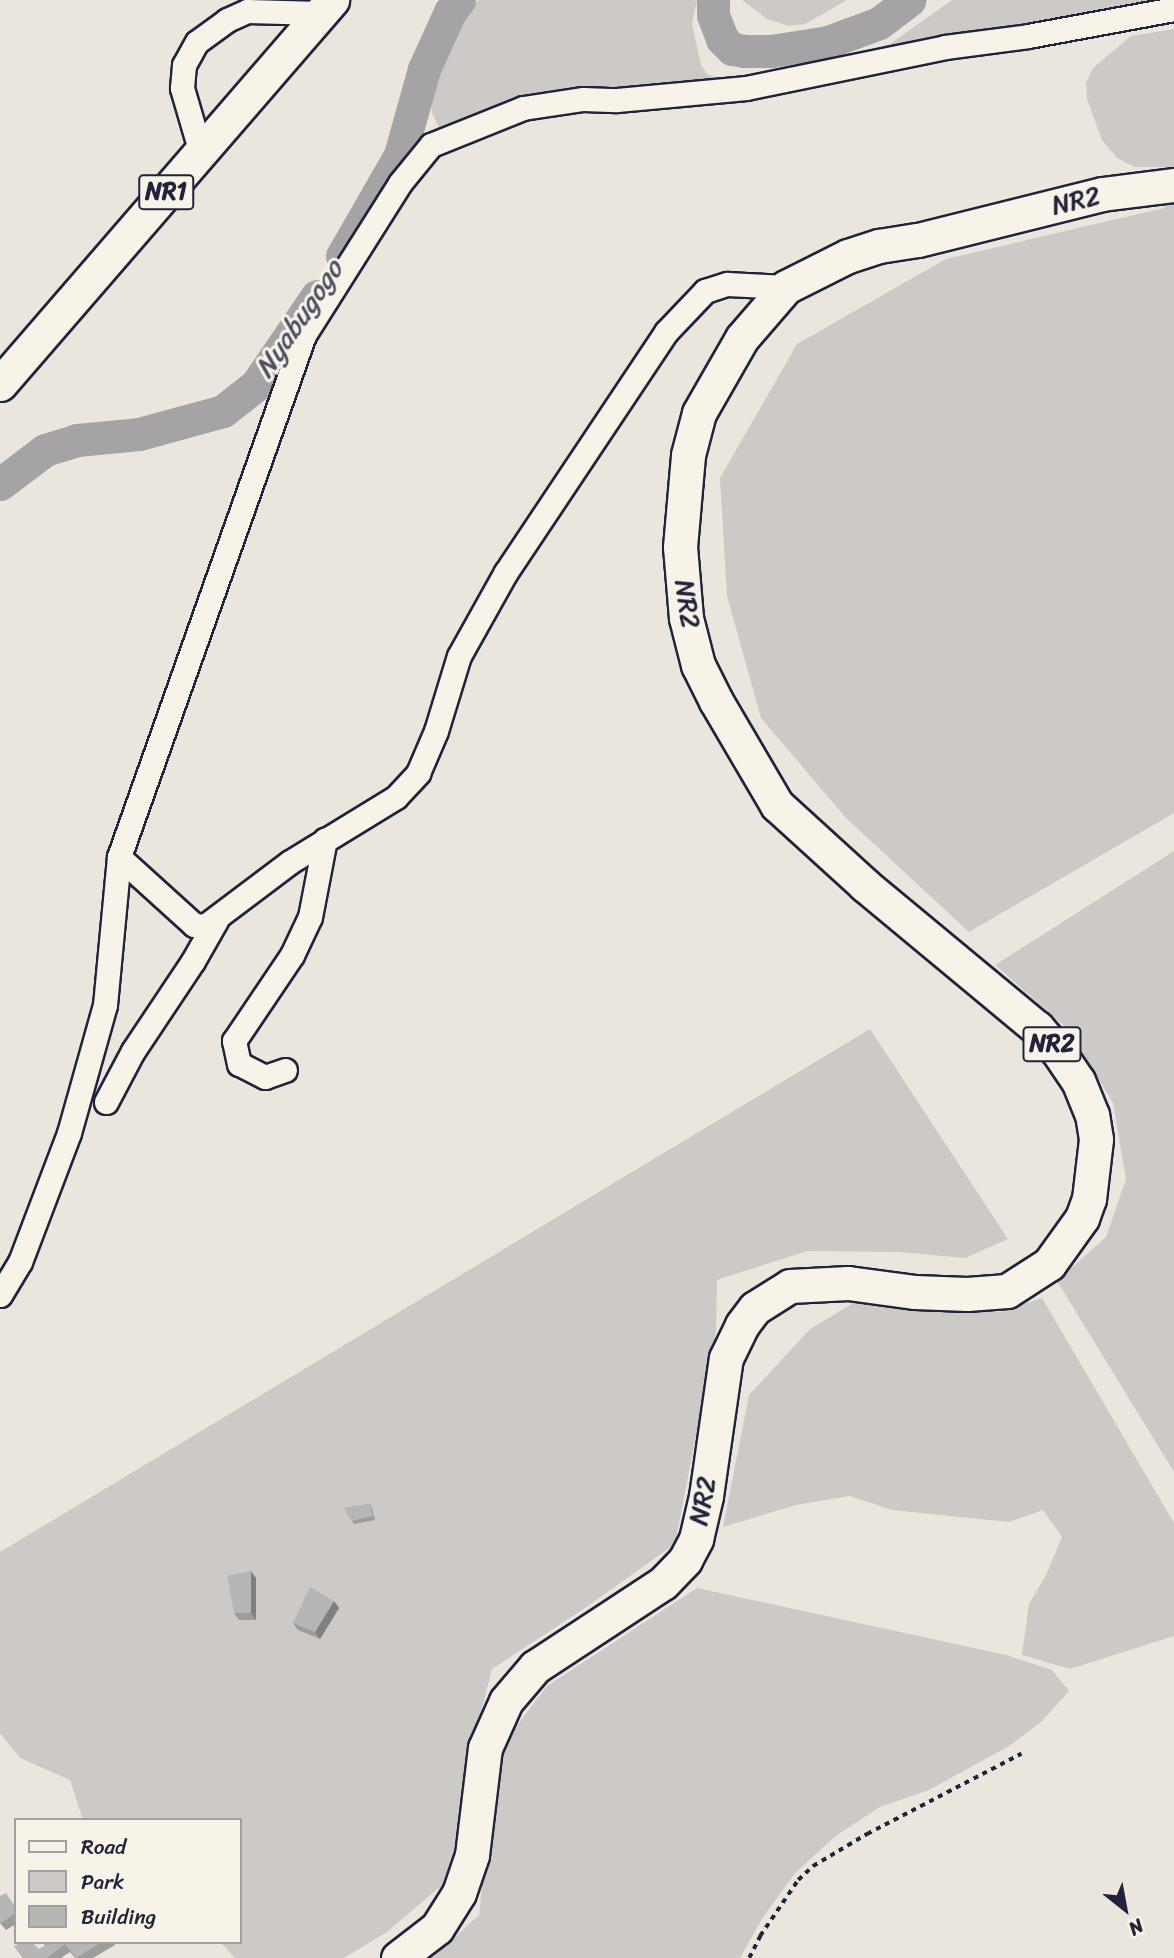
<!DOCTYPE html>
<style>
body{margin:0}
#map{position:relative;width:1174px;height:1958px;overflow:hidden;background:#eae6de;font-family:Sriracha,sans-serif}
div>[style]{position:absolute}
.green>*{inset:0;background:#cdc9c6}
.river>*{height:33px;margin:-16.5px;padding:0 16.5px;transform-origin:16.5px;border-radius:16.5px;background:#a6a3a6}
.path>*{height:3.5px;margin-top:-1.75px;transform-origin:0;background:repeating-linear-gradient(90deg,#22223b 0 5px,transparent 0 10px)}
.roads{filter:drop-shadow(2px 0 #22223b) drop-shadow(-2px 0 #22223b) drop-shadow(0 2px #22223b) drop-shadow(0 -2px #22223b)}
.minor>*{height:23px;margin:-11.5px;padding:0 11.5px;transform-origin:11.5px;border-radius:11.5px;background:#f7f3e8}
.highway>*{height:33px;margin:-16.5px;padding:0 16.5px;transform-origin:16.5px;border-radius:16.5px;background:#f7f3e8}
.wall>*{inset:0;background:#9e9d9c}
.shaded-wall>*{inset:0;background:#817f7f}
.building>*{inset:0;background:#b8b6b5}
span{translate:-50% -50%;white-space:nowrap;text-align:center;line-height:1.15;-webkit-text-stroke:6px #f7f3e8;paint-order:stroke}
.shield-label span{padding:2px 5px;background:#f7f3e8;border:2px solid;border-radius:5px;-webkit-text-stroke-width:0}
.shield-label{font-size:24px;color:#22223b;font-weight:700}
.street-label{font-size:26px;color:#22223b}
.water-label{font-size:28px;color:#504f60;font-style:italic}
.legend{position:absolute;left:14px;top:1818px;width:228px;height:126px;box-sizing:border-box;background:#f7f3e8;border:2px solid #a29fa3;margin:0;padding:9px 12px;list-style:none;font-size:21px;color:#22223b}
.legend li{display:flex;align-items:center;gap:14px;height:35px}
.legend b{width:35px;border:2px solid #a29fa3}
.north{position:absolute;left:1090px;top:1874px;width:70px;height:70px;-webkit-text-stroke:5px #f7f3e8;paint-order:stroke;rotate:149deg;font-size:19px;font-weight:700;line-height:28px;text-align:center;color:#22223b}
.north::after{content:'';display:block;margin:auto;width:24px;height:32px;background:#22223b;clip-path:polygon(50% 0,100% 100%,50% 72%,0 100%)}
</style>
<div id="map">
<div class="green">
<div style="clip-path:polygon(479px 0,697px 0,692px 24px,701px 65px,707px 74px,731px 83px,452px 132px,439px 127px,432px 113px,429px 83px,434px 63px,456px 27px,468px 9px)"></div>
<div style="clip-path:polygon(742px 0,847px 0,805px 24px,789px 26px,767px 19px)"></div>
<div style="clip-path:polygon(952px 0,1174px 0,799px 74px,824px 53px,844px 57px,890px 44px)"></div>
<div style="clip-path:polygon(1174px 29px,1174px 167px,1134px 167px,1117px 158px,1102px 140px,1087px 99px,1086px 83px,1093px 68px,1131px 36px)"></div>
<div style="clip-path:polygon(1174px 186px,1174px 813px,969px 932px,846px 818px,761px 718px,727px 596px,720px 478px,797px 344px,946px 259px,1164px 208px)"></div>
<div style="clip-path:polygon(1174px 851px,1174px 1472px,1057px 1281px,1106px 1237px,1126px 1179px,1113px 1103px,1069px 1030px,995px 965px)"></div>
<div style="clip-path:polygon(870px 1029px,1008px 1239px,965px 1258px,899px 1252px,807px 1251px,717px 1280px,716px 1331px,675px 1544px,582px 1610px,492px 1669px,471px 1752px,449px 1879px,387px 1932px,344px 1958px,235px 1958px,220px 1942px,240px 1942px,240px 1820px,83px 1820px,70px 1780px,20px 1758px,0 1733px,0 1552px)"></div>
<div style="clip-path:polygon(1042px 1298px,1174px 1523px,1174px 1636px,1070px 1669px,1022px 1655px,1029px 1604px,1046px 1575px,1062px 1537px,1043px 1510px,1009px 1522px,892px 1510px,850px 1496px,796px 1505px,723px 1527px,749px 1395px,810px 1329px,860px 1299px,1001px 1312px)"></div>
<div style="clip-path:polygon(697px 1588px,1006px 1655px,1052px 1670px,1069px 1691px,1041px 1722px,1009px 1746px,929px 1790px,880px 1807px,837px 1835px,795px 1873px,762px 1919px,740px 1958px,432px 1958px,479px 1915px,486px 1845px,478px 1788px,506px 1740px,547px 1686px)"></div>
</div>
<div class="river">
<div style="left:713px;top:0;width:15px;rotate:90deg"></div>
<div style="left:713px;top:15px;width:26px;rotate:69deg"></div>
<div style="left:722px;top:39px;width:14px;rotate:45deg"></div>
<div style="left:732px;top:49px;width:12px;rotate:9deg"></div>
<div style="left:744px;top:51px;width:27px"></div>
<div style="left:771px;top:51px;width:58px;rotate:-9deg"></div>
<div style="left:828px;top:42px;width:54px;rotate:-20.4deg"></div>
<div style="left:879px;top:23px;width:38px;rotate:-37deg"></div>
<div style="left:342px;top:256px;width:116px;rotate:-60.1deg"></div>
<div style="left:400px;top:155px;width:89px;rotate:-74.4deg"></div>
<div style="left:424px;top:69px;width:63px;rotate:-65.5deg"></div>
<div style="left:450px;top:12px;width:15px;rotate:-53deg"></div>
<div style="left:0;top:484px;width:56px;rotate:-37.1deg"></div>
<div style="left:45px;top:450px;width:34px;rotate:-17deg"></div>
<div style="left:77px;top:440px;width:62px;rotate:-5.5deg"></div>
<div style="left:139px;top:434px;width:87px;rotate:-15.3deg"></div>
<div style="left:223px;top:411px;width:42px;rotate:-38.2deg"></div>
<div style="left:256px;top:385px;width:108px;rotate:-55.6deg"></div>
</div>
<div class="path">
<div style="left:749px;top:1958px;width:25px;rotate:-63deg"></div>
<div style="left:760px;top:1936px;width:68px;rotate:-55.8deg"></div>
<div style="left:798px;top:1880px;width:21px;rotate:-43deg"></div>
<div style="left:813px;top:1866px;width:63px;rotate:-30.7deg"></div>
<div style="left:867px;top:1834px;width:174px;rotate:-27.5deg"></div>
</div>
<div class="roads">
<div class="minor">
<div style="left:201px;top:153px;width:68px;rotate:-106.3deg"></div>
<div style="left:182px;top:88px;width:23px;rotate:-85deg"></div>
<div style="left:184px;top:65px;width:26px;rotate:-61deg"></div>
<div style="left:197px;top:42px;width:37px;rotate:-36deg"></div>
<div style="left:227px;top:20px;width:22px;rotate:-24deg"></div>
<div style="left:247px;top:11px;width:73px;rotate:1.6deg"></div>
<div style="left:119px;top:857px;width:101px;rotate:42.2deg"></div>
<div style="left:194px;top:925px;width:11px;rotate:5deg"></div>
<div style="left:205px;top:926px;width:106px;rotate:-37deg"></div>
<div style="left:290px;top:862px;width:124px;rotate:-31.5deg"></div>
<div style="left:396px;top:797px;width:33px;rotate:-47deg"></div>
<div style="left:418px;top:773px;width:46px;rotate:-66.8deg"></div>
<div style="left:436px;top:731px;width:78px;rotate:-73deg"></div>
<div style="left:459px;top:656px;width:96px;rotate:-60.8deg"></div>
<div style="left:506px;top:572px;width:288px;rotate:-56.3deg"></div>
<div style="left:666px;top:332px;width:57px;rotate:-46.4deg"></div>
<div style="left:705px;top:291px;width:23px;rotate:-18deg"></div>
<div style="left:727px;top:284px;width:59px;rotate:2.9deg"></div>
<div style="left:285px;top:1070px;width:21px;rotate:161deg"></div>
<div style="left:265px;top:1077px;width:29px;rotate:-153deg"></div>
<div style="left:239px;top:1064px;width:24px;rotate:-102deg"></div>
<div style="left:234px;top:1041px;width:104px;rotate:-56deg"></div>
<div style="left:292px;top:955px;width:42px;rotate:-64.7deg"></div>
<div style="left:310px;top:917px;width:79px;rotate:-79.1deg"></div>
<div style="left:106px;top:1102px;width:58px;rotate:-62.1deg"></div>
<div style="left:133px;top:1051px;width:108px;rotate:-56.3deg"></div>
<div style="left:193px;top:961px;width:48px;rotate:-60.3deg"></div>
<div style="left:0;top:1295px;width:39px;rotate:-59deg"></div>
<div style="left:20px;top:1262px;width:138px;rotate:-69.2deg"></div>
<div style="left:69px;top:1133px;width:133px;rotate:-74.3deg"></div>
<div style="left:105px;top:1005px;width:149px;rotate:-84.6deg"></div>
<div style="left:119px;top:857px;width:554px;rotate:-70.49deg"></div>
<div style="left:304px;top:335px;width:180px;rotate:-57.7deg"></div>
<div style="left:400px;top:183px;width:49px;rotate:-50.8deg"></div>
<div style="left:431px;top:145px;width:99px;rotate:-21.9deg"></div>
<div style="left:523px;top:108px;width:61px;rotate:-8.5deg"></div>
<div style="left:583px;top:99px;width:34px;rotate:2deg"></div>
<div style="left:617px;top:100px;width:130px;rotate:-5.3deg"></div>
<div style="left:746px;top:88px;width:203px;rotate:-11.6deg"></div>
<div style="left:945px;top:47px;width:84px;rotate:-7.5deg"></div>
<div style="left:1028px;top:36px;width:148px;rotate:-10.5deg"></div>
</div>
<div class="highway">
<div style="left:0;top:384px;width:508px;rotate:-49.15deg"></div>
<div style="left:398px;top:1958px;width:49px;rotate:-37.6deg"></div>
<div style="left:437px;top:1928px;width:41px;rotate:-57.8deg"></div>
<div style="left:459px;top:1893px;width:40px;rotate:-71.1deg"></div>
<div style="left:472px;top:1855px;width:108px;rotate:-83.1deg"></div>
<div style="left:485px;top:1748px;width:51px;rotate:-65.9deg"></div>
<div style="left:506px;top:1701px;width:45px;rotate:-49.5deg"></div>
<div style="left:535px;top:1667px;width:153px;rotate:-33.3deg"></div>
<div style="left:663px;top:1583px;width:32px;rotate:-46deg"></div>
<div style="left:685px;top:1560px;width:24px;rotate:-62deg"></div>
<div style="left:696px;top:1539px;width:44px;rotate:-76.9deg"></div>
<div style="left:706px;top:1496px;width:139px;rotate:-81.8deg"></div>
<div style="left:726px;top:1358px;width:37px;rotate:-64deg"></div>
<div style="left:742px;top:1325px;width:21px;rotate:-53deg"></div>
<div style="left:755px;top:1308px;width:41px;rotate:-32.2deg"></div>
<div style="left:790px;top:1286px;width:58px;rotate:-3deg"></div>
<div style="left:848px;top:1283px;width:68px;rotate:7.7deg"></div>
<div style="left:915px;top:1292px;width:52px;rotate:2.2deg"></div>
<div style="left:967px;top:1294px;width:40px;rotate:-4.3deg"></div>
<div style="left:1007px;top:1291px;width:50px;rotate:-32.7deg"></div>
<div style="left:1049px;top:1264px;width:57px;rotate:-54.3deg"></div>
<div style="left:1082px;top:1218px;width:20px;rotate:-70deg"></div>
<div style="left:1089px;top:1199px;width:60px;rotate:-83.3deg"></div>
<div style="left:1096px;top:1139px;width:24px;rotate:-99deg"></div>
<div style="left:1092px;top:1115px;width:37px;rotate:-112deg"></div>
<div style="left:1078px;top:1081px;width:32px;rotate:-124deg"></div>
<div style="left:1060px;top:1054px;width:35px;rotate:-131deg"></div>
<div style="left:1037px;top:1028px;width:224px;rotate:-140.3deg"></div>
<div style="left:865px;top:885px;width:119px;rotate:-137.7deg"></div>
<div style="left:777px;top:805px;width:121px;rotate:-120.4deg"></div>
<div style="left:716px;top:701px;width:40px;rotate:-116.6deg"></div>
<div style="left:698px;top:665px;width:49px;rotate:-104.3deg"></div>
<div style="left:686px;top:618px;width:71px;rotate:-94.8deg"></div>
<div style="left:680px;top:547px;width:92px;rotate:-85deg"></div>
<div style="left:688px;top:455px;width:43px;rotate:-75.3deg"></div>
<div style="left:699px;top:413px;width:86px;rotate:-60.2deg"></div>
<div style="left:742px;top:338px;width:67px;rotate:-49.2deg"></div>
<div style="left:786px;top:287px;width:69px;rotate:-26.6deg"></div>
<div style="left:848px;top:256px;width:33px;rotate:-18deg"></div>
<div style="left:879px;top:246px;width:39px;rotate:-9deg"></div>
<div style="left:918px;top:240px;width:190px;rotate:-14deg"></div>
<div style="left:1102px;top:194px;width:73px;rotate:-7.1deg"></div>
</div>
</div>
<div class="wall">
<div style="clip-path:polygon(370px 1504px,372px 1508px,375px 1520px,354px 1524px,344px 1508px)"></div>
<div style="clip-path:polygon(256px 1578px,256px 1620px,239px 1620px,234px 1613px)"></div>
<div style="clip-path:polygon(334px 1601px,339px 1608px,320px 1639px,298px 1630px,293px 1623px)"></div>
<div style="clip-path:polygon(0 1896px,16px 1907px,16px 1924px,6px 1930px,0 1923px)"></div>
<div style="clip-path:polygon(43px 1942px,113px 1942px,115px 1945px,93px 1958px,75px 1958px,70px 1952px,61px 1958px,23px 1958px,14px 1946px,39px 1949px,45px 1946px)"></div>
</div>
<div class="shaded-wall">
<div style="clip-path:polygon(251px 1571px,256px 1578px,256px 1620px,251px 1613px)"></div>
<div style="clip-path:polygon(334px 1601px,339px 1608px,320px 1639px,315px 1632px)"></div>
</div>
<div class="building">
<div style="clip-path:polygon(370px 1504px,373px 1516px,351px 1521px,344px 1508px)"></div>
<div style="clip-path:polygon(251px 1571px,251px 1613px,234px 1613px,227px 1576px)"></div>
<div style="clip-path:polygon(310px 1587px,334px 1601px,315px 1632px,293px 1623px)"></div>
<div style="clip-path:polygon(6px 1893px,16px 1908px,16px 1913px,1px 1923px,0 1921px,0 1896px)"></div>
<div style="clip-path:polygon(22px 1942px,32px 1942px,39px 1949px,53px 1942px,102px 1942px,76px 1958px,65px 1944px,47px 1958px,24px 1958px,14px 1946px)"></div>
<div style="clip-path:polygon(43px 1942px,53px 1942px,46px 1945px)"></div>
</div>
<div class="shield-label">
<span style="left:166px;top:192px">NR1</span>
<span style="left:1052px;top:1044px">NR2</span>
</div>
<div class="street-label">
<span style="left:1076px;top:201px;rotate:-13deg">NR2</span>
<span style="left:687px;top:604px;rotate:82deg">NR2</span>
<span style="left:703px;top:1501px;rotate:-79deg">NR2</span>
</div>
<div class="water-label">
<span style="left:299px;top:319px;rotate:-56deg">Nyabugogo</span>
</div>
<ul class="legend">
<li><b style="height:9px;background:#f7f3e8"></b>Road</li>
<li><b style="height:19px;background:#cdc9c6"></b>Park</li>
<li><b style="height:19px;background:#b8b6b5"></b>Building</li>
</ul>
<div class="north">N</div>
</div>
